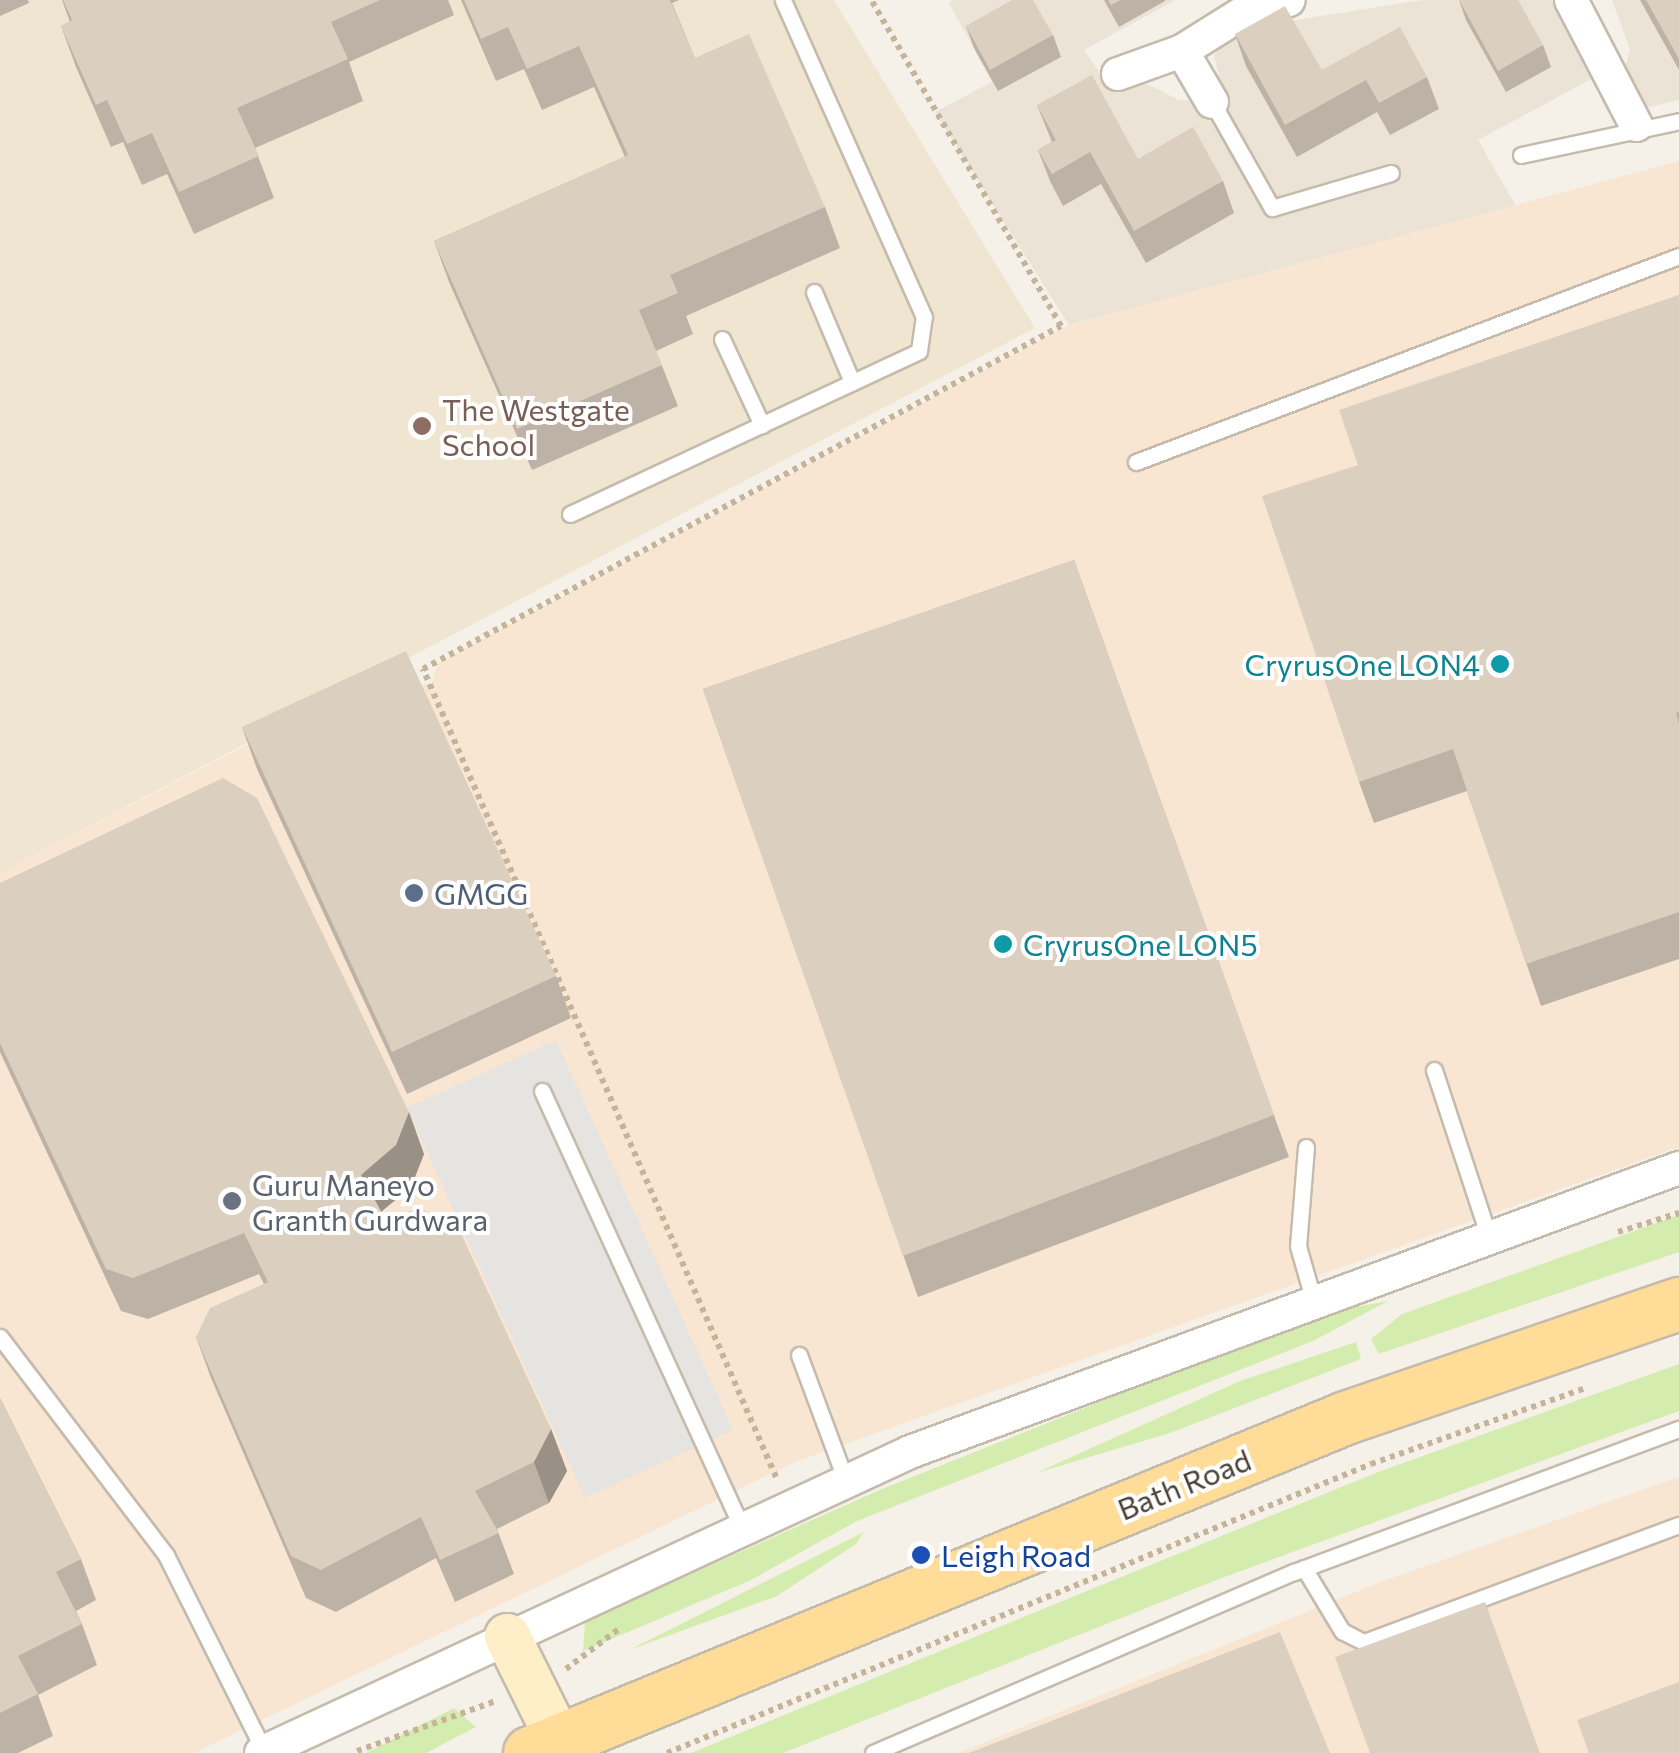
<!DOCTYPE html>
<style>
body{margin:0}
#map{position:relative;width:1679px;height:1753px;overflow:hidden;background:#f5f1e9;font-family:Commissioner,sans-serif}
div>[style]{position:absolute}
.residential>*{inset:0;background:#eae3d6}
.commercial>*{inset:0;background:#f8e6d2}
.education>*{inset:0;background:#f0e5d1}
.green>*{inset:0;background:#d4edae}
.parking>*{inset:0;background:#e6e4e0}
.path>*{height:6px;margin-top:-3px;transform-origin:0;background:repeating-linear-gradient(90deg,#c5b49a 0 5px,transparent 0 10px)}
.roads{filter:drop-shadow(2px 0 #c5bbad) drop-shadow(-2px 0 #c5bbad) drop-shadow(0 2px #c5bbad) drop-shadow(0 -2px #c5bbad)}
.lane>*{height:15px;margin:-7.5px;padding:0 7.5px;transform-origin:7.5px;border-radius:7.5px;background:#fff}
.street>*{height:32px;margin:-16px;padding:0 16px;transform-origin:16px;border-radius:16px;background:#fff}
.secondary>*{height:45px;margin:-22.5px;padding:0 22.5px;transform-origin:22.5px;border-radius:22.5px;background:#ffefc9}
.primary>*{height:52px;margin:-26px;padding:0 26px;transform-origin:26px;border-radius:26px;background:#ffdc98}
.wall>*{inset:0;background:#bcb2a5}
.shaded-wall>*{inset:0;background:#999186}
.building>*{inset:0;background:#dbcfc0}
.dots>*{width:28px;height:28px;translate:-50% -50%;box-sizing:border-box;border:5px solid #fff;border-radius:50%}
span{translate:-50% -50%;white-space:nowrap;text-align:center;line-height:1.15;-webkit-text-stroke:8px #fff;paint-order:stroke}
.education-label{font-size:30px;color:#785e54}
.left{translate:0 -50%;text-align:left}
.culture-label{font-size:30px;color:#0d838f}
.right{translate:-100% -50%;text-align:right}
.service-label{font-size:30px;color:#4e5e75}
.worship-label{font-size:30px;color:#5b616d}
.street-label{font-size:30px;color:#4a4136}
.transit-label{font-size:30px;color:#164399}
</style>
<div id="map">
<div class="residential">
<div style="clip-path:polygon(954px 0,1175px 0,1084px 50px,1109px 86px,1145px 83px,1179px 100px,1197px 100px,1222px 87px,1214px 57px,1220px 43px,1244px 28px,1423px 0,1555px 0,1595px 77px,1478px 140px,1516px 206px,1069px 325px,935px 112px,992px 82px,949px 3px)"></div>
<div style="clip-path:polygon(1612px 0,1679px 0,1679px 100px,1649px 107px,1627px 96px,1622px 79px,1630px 49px)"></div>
</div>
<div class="commercial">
<div style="clip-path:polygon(1679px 161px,1679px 1147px,795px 1462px,194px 1753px,0 1753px,0 873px,408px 661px,420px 686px,432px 682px,438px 663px,1069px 325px)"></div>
<div style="clip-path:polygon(1679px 1477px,1679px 1753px,958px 1753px,1383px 1581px)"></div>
</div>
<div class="education">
<div style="clip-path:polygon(0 0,834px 0,1035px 328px,0 873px)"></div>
</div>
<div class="green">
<div style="clip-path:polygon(1679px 1215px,1679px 1252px,1379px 1354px,1371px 1339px,1402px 1314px)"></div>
<div style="clip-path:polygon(1388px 1301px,1313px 1341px,857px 1521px,749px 1581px,583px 1651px,585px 1621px,882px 1489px,1323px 1313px)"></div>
<div style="clip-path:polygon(1356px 1342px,1361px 1359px,1170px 1433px,1036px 1473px,1240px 1381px)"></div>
<div style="clip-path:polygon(1679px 1364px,1679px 1411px,1219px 1579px,783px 1753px,691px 1753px,1378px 1472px)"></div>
<div style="clip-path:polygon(864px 1532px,856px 1544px,777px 1596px,629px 1650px)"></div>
<div style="clip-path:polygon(454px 1708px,476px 1727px,426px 1753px,366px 1753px)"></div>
</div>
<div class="parking">
<div style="clip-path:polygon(556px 1040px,733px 1430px,585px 1498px,407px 1108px)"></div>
</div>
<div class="path">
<div style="left:1618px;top:1232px;width:64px;rotate:-17.3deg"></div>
<div style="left:776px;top:1477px;width:882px;rotate:-113.6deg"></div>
<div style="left:423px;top:669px;width:724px;rotate:-28.26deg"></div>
<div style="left:1061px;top:326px;width:377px;rotate:-120.2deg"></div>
<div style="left:566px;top:1669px;width:68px;rotate:-37.2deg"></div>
<div style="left:357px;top:1751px;width:148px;rotate:-19.8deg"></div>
<div style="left:667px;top:1753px;width:761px;rotate:-22.32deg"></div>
<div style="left:1371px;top:1464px;width:230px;rotate:-19.5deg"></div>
</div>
<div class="roads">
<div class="lane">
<div style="left:1212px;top:102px;width:122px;rotate:60.5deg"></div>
<div style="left:1272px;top:208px;width:124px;rotate:-16.4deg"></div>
<div style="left:1521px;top:155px;width:162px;rotate:-12.1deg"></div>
<div style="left:814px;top:292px;width:98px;rotate:67.1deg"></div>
<div style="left:722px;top:339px;width:95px;rotate:65.1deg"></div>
<div style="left:1136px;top:462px;width:581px;rotate:-20.78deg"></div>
<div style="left:570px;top:514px;width:385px;rotate:-25deg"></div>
<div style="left:919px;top:351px;width:34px;rotate:-82deg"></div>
<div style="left:924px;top:317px;width:347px;rotate:-114deg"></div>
<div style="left:1434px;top:1070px;width:179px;rotate:71.8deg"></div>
<div style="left:542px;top:1091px;width:477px;rotate:65.4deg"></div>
<div style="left:1306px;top:1147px;width:99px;rotate:94.6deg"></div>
<div style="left:1298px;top:1246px;width:58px;rotate:74.1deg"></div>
<div style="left:0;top:1337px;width:274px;rotate:52.7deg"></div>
<div style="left:166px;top:1555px;width:219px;rotate:63.4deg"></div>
<div style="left:799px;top:1355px;width:132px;rotate:69.6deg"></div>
<div style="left:1304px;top:1568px;width:74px;rotate:58.9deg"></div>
<div style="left:1342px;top:1631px;width:25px;rotate:27deg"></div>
<div style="left:1364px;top:1642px;width:336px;rotate:-20.4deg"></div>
<div style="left:873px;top:1753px;width:458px;rotate:-23.3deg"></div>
<div style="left:1294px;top:1572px;width:411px;rotate:-20.4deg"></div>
</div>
<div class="street">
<div style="left:1571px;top:0;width:141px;rotate:62.5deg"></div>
<div style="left:1182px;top:51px;width:59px;rotate:59.5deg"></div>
<div style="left:1118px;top:74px;width:68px;rotate:-19.8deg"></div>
<div style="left:1182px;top:51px;width:75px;rotate:-32deg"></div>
<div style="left:1246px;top:11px;width:44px;rotate:-14.3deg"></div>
<div style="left:261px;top:1753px;width:715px;rotate:-24.88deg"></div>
<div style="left:910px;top:1452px;width:820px;rotate:-20.27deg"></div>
</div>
<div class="secondary">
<div style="left:507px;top:1636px;width:131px;rotate:63.6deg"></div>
</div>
<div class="primary">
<div style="left:530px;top:1753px;width:882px;rotate:-22.32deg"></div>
<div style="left:1346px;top:1418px;width:352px;rotate:-18.9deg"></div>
</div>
</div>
<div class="wall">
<div style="clip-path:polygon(0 0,28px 0,29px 3px,0 16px)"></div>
<div style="clip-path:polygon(62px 0,448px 0,454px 15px,349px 62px,363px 101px,255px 148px,274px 198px,194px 234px,167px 174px,142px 185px,123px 142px,111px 147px,76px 67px,61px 26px,70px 22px)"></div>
<div style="clip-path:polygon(461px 0,679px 0,672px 3px,695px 58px,825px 207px,840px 248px,686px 316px,693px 334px,656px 351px,678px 406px,532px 470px,449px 282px,434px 241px,625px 157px,594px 87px,542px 110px,524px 69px,496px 81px)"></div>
<div style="clip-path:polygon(1104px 0,1165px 0,1165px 1px,1119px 27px)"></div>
<div style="clip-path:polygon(1459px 0,1543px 45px,1551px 67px,1506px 92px,1466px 20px)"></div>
<div style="clip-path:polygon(1640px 0,1679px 0,1679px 70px)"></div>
<div style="clip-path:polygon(966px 26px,1053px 35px,1061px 57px,998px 91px,974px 48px)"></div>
<div style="clip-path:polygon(1235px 34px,1322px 70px,1427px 77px,1439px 109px,1390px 135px,1377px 112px,1297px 157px,1246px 66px)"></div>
<div style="clip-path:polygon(1037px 105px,1138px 159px,1223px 181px,1234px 213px,1146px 263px,1101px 184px,1063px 206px,1050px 181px,1038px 150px,1052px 142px)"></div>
<div style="clip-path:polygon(1679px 295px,1679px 959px,1541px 1006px,1467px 791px,1374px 823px,1359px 782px,1358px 465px)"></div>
<div style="clip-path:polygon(1074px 560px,1289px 1157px,918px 1297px,703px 689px)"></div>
<div style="clip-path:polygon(242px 727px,556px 976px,571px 1018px,407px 1094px,257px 769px)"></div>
<div style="clip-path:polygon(0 883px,424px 1154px,411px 1187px,382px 1211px,386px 1220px,551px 1429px,567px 1471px,549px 1503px,497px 1529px,514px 1574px,455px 1602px,436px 1558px,336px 1612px,306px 1598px,211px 1378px,196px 1337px,264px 1284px,259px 1274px,148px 1319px,121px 1311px,0 1052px)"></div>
<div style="clip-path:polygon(0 1398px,81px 1559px,96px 1600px,76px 1611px,82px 1624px,97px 1665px,38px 1695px,53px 1736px,18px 1753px,0 1753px)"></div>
</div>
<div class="shaded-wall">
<div style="clip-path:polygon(409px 1112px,424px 1154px,411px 1187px,376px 1216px,361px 1175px)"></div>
<div style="clip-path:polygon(551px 1429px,567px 1471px,549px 1503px,534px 1462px)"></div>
</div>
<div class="building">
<div style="clip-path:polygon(63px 0,380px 0,331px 22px,348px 59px,237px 108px,259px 156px,179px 192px,152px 133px,127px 144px,107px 100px,96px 105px,61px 26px,72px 20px)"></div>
<div style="clip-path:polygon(464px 0,670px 0,695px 58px,749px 34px,825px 207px,670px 275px,678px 293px,639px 310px,662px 365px,517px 429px,434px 241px,628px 155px,579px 46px,527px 69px,508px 27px,481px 39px)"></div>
<div style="clip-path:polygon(1012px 0,1033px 0,1053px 35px,990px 70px,966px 26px)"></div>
<div style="clip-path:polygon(1108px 0,1121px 0,1111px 5px)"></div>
<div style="clip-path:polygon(1459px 0,1518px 0,1543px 45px,1498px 71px)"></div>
<div style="clip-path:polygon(1646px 0,1679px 0,1679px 59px)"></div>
<div style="clip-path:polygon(1285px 6px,1322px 70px,1400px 27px,1427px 77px,1379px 103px,1366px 80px,1285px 125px,1235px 34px)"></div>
<div style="clip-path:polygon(1092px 75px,1138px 159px,1193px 127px,1223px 181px,1134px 231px,1090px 152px,1052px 174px,1038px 150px,1056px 140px,1037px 105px)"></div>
<div style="clip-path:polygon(1679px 295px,1679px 712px,1676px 713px,1679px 724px,1679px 912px,1526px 964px,1453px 749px,1359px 782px,1262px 496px,1358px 465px,1339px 410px)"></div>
<div style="clip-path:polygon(1074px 560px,1274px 1115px,903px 1256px,703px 689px)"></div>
<div style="clip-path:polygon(406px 651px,556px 976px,392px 1052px,242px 727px)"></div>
<div style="clip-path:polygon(223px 778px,257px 798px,409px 1112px,396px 1145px,361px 1175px,386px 1220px,417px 1209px,454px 1218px,551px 1429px,534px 1462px,475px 1491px,499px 1533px,440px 1560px,421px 1517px,321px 1570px,291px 1556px,196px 1337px,210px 1308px,268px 1282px,244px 1233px,133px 1278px,106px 1269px,0 1043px,0 883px)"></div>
<div style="clip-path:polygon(0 1398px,81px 1559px,56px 1572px,82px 1624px,18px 1656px,38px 1694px,0 1713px)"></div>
<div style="clip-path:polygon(1485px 1602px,1540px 1753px,1370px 1753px,1335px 1657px)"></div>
<div style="clip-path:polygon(1280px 1632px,1330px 1753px,969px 1753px)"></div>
<div style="clip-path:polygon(1679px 1682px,1679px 1753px,1589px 1753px,1577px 1720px)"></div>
</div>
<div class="dots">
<div style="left:422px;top:426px;background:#8d6e63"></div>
<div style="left:1500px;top:664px;background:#0f9aa8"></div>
<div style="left:414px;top:893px;background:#5c6f8a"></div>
<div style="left:1003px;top:944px;background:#0f9aa8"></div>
<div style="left:232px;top:1201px;background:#6b7280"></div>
<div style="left:921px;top:1555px;background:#1a4fb4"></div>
</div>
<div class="education-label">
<span class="left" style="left:442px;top:426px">The Westgate<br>School</span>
</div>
<div class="culture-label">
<span class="right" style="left:1480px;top:664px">CryrusOne LON4</span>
<span class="left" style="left:1023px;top:944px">CryrusOne LON5</span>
</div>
<div class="service-label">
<span class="left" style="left:434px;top:893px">GMGG</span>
</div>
<div class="worship-label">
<span class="left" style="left:252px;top:1201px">Guru Maneyo<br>Granth Gurdwara</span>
</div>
<div class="street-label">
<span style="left:1184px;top:1484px;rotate:-22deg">Bath Road</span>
</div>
<div class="transit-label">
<span class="left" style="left:941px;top:1555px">Leigh Road</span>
</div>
</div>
